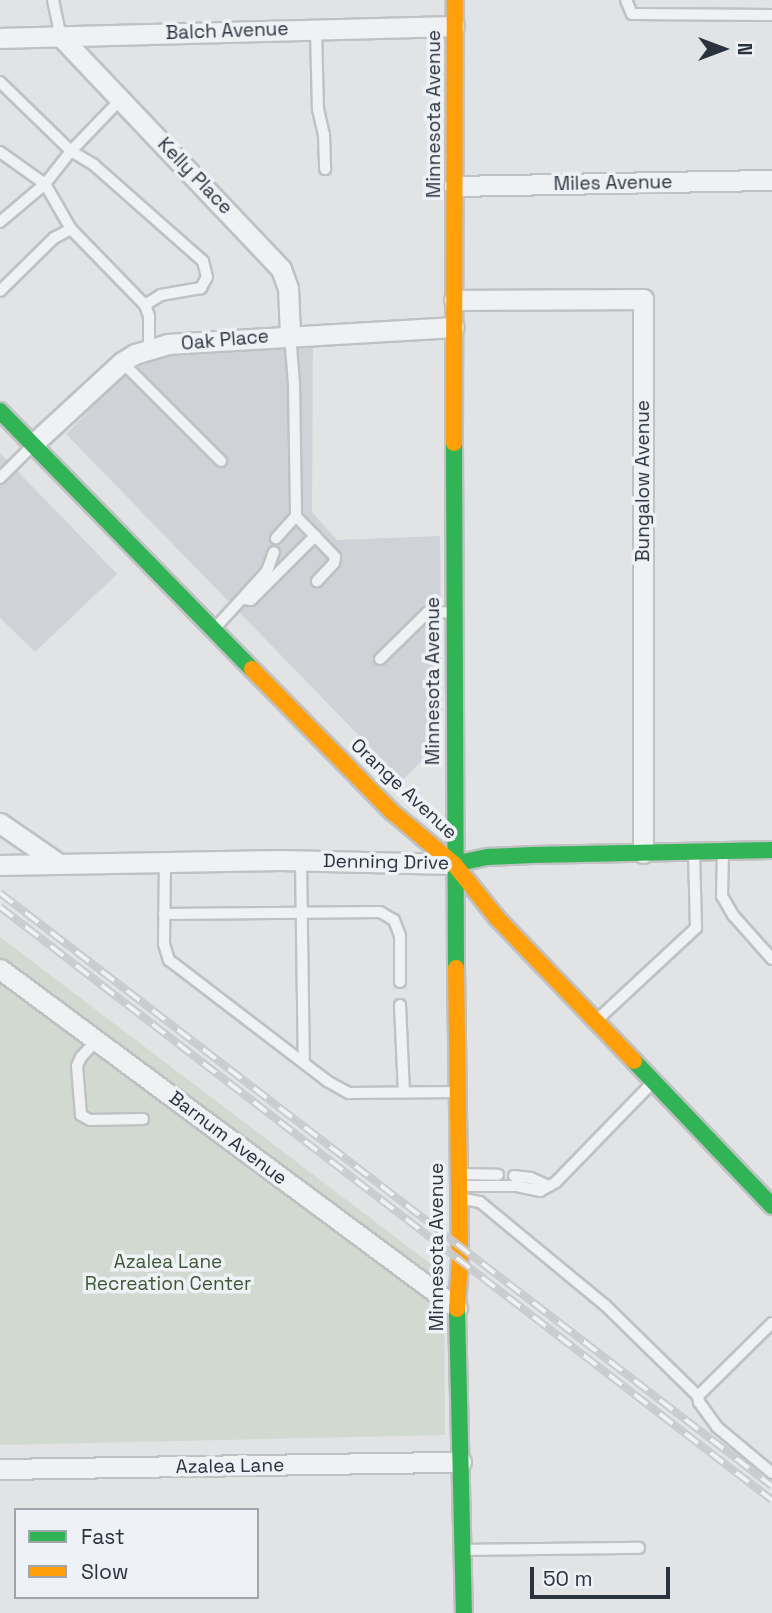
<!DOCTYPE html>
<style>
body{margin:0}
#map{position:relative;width:772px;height:1613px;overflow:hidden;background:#e1e3e5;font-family:"Space Grotesk",sans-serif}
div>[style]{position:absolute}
.built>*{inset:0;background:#cfd3d8}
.green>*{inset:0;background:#d2d9d1}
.roads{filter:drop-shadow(2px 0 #bfc1c3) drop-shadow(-2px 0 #bfc1c3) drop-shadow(0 2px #bfc1c3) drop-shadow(0 -2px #bfc1c3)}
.lane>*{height:10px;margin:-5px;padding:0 5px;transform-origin:5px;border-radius:5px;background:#f0f1f2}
.street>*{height:19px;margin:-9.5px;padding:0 9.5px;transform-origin:9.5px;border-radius:9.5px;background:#f0f1f2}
.fast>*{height:16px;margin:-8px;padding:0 8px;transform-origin:8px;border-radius:8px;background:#30b455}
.slow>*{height:16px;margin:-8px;padding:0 8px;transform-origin:8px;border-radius:8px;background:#ff9f0a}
.rail>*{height:8px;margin-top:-4px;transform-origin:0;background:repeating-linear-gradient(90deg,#eef1f5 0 16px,#c9cbcd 0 32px);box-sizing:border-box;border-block:2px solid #c9cbcd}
span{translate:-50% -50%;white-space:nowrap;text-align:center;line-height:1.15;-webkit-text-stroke:7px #eef1f5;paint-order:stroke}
.street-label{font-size:19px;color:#29323d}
.park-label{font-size:19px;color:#405837}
.legend{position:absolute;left:14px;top:1508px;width:245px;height:91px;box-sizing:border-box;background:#eef1f5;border:2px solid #9fa5ab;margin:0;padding:9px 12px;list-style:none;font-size:21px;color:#29323d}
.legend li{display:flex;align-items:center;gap:14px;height:35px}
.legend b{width:35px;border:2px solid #9fa5ab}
.north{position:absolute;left:688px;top:14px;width:70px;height:70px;-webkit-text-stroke:5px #eef1f5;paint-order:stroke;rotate:90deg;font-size:19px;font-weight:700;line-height:28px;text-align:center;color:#29323d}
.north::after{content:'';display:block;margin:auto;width:24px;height:32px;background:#29323d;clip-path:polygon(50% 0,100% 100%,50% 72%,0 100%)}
.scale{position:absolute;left:530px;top:1567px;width:140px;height:32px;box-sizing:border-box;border:4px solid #29323d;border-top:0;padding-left:9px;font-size:21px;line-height:24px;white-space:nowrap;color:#29323d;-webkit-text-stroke:5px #eef1f5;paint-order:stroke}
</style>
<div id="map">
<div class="built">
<div style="clip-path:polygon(313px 344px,312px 512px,337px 540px,440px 536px,442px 742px,402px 780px,66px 434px,135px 363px,159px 352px)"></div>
<div style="clip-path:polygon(0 453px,117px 574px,35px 652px,0 618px)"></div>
</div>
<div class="green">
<div style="clip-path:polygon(0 937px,444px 1274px,445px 1435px,0 1445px)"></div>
</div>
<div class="roads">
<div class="lane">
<div style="left:53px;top:0;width:38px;rotate:78deg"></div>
<div style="left:626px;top:0;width:15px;rotate:67deg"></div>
<div style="left:632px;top:14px;width:140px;rotate:0.4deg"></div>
<div style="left:316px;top:29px;width:80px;rotate:88.6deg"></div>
<div style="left:318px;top:109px;width:27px;rotate:77deg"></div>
<div style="left:324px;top:135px;width:34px;rotate:88deg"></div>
<div style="left:0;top:82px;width:99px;rotate:44.2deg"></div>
<div style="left:71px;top:151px;width:27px;rotate:31deg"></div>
<div style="left:94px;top:165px;width:145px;rotate:41.4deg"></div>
<div style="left:203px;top:261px;width:16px;rotate:76deg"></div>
<div style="left:207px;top:277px;width:13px;rotate:119deg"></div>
<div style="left:201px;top:288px;width:41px;rotate:170.1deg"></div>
<div style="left:161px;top:295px;width:19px;rotate:148deg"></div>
<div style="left:0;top:152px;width:55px;rotate:35.4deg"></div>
<div style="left:45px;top:184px;width:52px;rotate:60deg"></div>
<div style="left:71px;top:229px;width:106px;rotate:45.8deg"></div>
<div style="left:145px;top:305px;width:12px;rotate:70deg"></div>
<div style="left:149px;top:316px;width:34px;rotate:90deg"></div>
<div style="left:0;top:222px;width:59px;rotate:-40.2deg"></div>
<div style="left:45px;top:184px;width:42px;rotate:-51.8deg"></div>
<div style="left:71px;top:151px;width:72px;rotate:-46.1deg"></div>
<div style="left:0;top:291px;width:76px;rotate:-44.5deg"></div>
<div style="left:54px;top:238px;width:19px;rotate:-28deg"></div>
<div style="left:290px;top:335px;width:49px;rotate:85.3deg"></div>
<div style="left:294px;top:384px;width:132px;rotate:89.1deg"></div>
<div style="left:122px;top:362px;width:140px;rotate:45deg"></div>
<div style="left:0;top:478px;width:45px;rotate:-45deg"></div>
<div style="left:315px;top:536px;width:29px;rotate:46deg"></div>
<div style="left:335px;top:557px;width:6px;rotate:99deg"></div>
<div style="left:334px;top:563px;width:25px;rotate:133deg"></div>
<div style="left:244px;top:599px;width:7px;rotate:8deg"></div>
<div style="left:251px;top:600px;width:91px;rotate:-45deg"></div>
<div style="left:315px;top:536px;width:28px;rotate:-134deg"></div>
<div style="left:296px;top:516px;width:30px;rotate:132deg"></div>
<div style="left:216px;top:627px;width:76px;rotate:-47.7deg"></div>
<div style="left:267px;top:571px;width:20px;rotate:-70deg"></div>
<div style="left:380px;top:659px;width:66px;rotate:-44.4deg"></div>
<div style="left:427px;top:613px;width:25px;rotate:-2deg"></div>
<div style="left:723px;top:852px;width:44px;rotate:91.3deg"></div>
<div style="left:722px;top:896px;width:22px;rotate:60deg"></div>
<div style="left:733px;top:915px;width:59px;rotate:48.4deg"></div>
<div style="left:301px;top:860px;width:203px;rotate:89.2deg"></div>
<div style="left:165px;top:861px;width:83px;rotate:90.7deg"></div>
<div style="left:164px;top:944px;width:17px;rotate:73deg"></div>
<div style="left:169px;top:960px;width:199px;rotate:37.4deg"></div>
<div style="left:327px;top:1081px;width:25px;rotate:29deg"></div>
<div style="left:349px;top:1093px;width:106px;rotate:-0.5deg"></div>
<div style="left:164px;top:914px;width:216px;rotate:-0.5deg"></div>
<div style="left:380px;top:912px;width:16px;rotate:30deg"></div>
<div style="left:394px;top:920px;width:17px;rotate:69deg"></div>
<div style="left:400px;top:936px;width:46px;rotate:90deg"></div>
<div style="left:400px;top:1005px;width:87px;rotate:87.4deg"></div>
<div style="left:598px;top:1019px;width:134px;rotate:-42.9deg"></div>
<div style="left:696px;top:928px;width:75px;rotate:-91.5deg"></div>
<div style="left:97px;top:1040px;width:23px;rotate:133deg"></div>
<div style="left:81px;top:1057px;width:10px;rotate:114deg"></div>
<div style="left:77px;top:1066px;width:49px;rotate:85.3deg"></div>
<div style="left:81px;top:1115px;width:10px;rotate:29deg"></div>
<div style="left:90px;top:1120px;width:53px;rotate:-1.1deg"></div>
<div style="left:459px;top:1174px;width:39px;rotate:1deg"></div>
<div style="left:514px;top:1176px;width:17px;rotate:7deg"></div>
<div style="left:531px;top:1178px;width:19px;rotate:25deg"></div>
<div style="left:461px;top:1186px;width:56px"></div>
<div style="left:517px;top:1186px;width:24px;rotate:12deg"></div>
<div style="left:540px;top:1191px;width:18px;rotate:-29deg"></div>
<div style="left:556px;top:1182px;width:138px;rotate:-45.9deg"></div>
<div style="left:459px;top:1198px;width:21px;rotate:11deg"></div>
<div style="left:480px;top:1202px;width:162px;rotate:39.5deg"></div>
<div style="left:605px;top:1305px;width:130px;rotate:44.4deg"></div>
<div style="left:772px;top:1323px;width:104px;rotate:135.4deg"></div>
<div style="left:698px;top:1396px;width:6px;rotate:81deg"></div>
<div style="left:699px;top:1402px;width:31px;rotate:54deg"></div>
<div style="left:717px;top:1427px;width:72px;rotate:39.9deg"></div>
<div style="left:463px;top:1550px;width:176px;rotate:-0.7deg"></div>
</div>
<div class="street">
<div style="left:61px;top:37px;width:320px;rotate:46.5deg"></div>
<div style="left:281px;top:269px;width:20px;rotate:70deg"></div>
<div style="left:288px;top:288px;width:46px;rotate:87.5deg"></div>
<div style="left:0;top:38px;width:454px;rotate:-1.5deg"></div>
<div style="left:454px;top:186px;width:318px;rotate:-1.1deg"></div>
<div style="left:454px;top:300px;width:189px;rotate:-0.3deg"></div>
<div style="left:643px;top:299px;width:554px;rotate:90deg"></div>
<div style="left:33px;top:444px;width:121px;rotate:-42.7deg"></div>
<div style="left:122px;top:362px;width:15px;rotate:-32deg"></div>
<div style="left:135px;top:354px;width:34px;rotate:-17deg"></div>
<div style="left:168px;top:344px;width:286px;rotate:-3.4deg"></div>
<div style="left:0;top:823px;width:70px;rotate:34.6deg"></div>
<div style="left:0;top:865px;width:280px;rotate:-1deg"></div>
<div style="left:280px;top:860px;width:174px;rotate:1.3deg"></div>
<div style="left:0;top:969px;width:569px;rotate:36.57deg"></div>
<div style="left:0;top:1469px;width:461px;rotate:-0.9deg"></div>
</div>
<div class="fast">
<div style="left:0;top:411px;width:361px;rotate:45.7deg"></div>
<div style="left:454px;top:443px;width:525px;rotate:89.78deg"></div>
<div style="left:454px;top:864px;width:35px;rotate:-12deg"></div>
<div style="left:488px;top:857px;width:45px;rotate:-2.5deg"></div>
<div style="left:533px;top:855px;width:239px;rotate:-1.2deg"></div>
<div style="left:634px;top:1061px;width:200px;rotate:46.4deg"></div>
<div style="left:457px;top:1309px;width:304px;rotate:88.7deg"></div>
</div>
<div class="slow">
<div style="left:454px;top:443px;width:443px;rotate:-89.9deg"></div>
<div style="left:252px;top:669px;width:199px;rotate:45.6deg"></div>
<div style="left:391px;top:811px;width:82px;rotate:40.1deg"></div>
<div style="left:454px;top:864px;width:69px;rotate:51.5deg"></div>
<div style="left:497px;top:918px;width:198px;rotate:46.2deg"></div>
<div style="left:456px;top:968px;width:292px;rotate:89.2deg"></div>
<div style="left:460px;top:1260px;width:49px;rotate:93.5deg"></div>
</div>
</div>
<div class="rail">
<div style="left:0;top:893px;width:973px;rotate:37.53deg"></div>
<div style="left:0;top:907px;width:973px;rotate:37.53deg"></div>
</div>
<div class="street-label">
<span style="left:227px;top:31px;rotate:-2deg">Balch Avenue</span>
<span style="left:434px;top:114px;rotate:-90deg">Minnesota Avenue</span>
<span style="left:195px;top:176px;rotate:46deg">Kelly Place</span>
<span style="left:613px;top:183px;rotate:-1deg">Miles Avenue</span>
<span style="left:225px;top:340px;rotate:-5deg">Oak Place</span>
<span style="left:643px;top:481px;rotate:-90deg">Bungalow Avenue</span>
<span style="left:433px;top:681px;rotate:-90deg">Minnesota Avenue</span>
<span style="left:404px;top:789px;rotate:43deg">Orange Avenue</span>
<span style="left:386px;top:862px;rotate:1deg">Denning Drive</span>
<span style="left:228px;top:1138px;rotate:37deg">Barnum Avenue</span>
<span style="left:437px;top:1247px;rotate:-90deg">Minnesota Avenue</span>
<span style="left:230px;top:1466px;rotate:-1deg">Azalea Lane</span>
</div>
<div class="park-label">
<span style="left:168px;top:1273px">Azalea Lane<br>Recreation Center</span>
</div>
<ul class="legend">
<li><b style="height:9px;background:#30b455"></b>Fast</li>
<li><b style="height:9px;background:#ff9f0a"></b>Slow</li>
</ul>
<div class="north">N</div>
<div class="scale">50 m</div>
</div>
